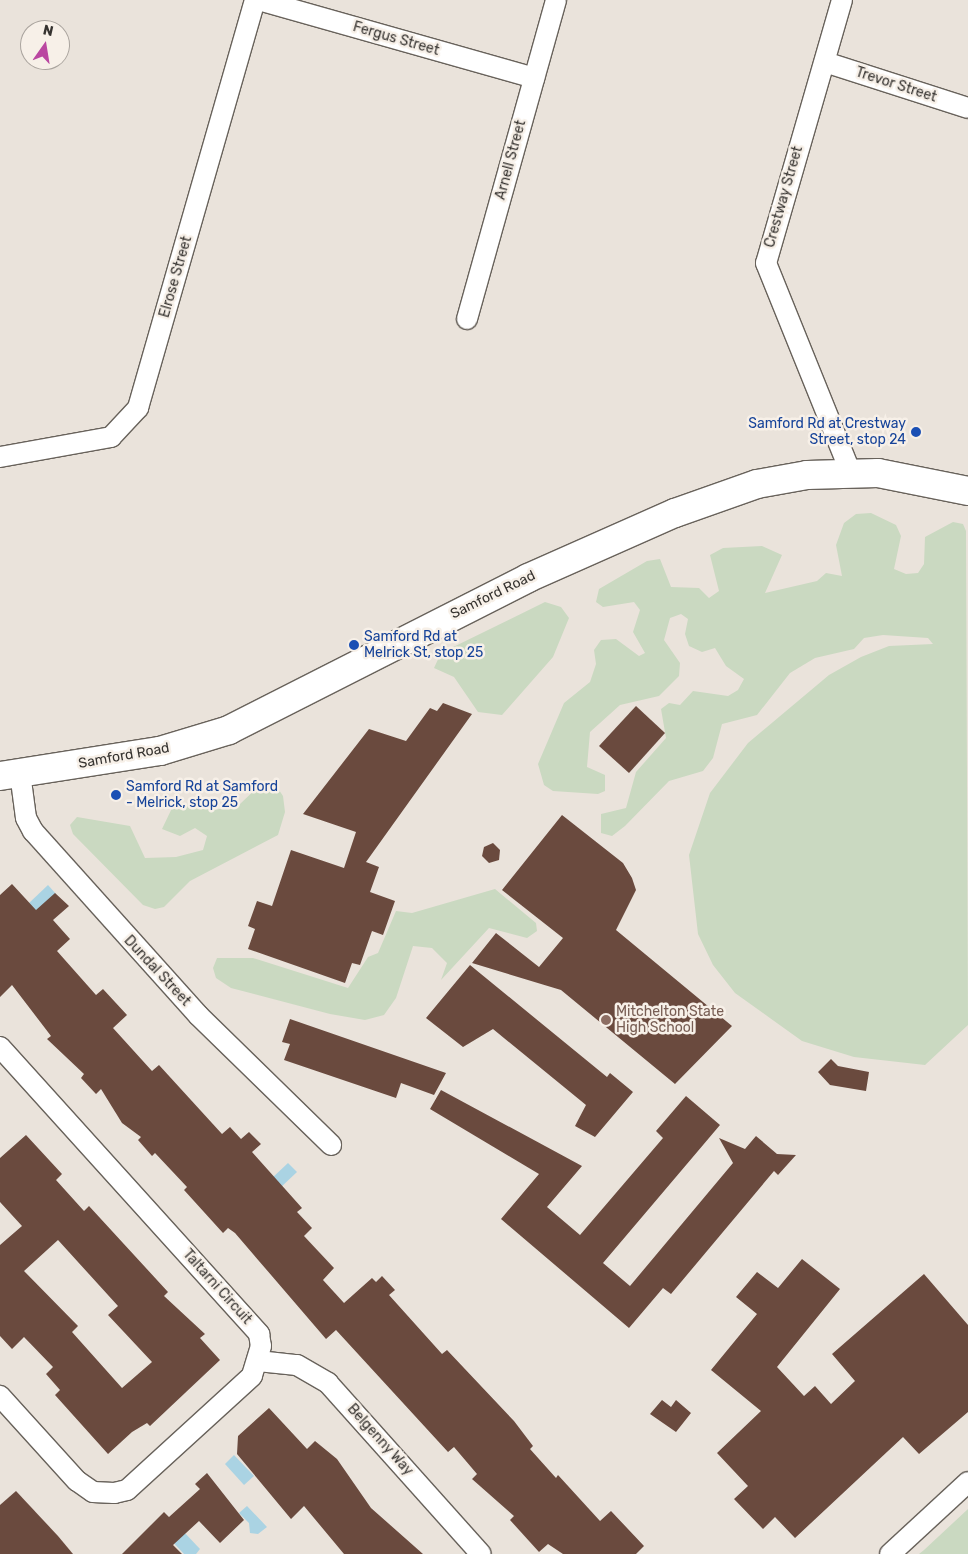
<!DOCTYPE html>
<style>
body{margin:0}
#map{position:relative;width:968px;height:1554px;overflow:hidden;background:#eae3db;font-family:Rubik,sans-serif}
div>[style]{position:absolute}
.green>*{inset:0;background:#cad9c1}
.water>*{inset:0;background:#aad3e3}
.building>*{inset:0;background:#6a4a3e}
.roads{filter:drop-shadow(1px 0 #68625b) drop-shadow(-1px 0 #68625b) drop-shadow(0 1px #68625b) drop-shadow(0 -1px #68625b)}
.minor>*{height:20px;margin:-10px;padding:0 10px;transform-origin:10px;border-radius:10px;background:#fff}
.primary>*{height:28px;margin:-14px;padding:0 14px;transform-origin:14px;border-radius:14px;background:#fff}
.dots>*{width:14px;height:14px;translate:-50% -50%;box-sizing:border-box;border:2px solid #f7f0e8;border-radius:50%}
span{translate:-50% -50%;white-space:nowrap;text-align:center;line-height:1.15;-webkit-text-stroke:5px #f7f0e8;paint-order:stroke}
.street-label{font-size:14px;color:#363330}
.transit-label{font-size:14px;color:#164399}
.right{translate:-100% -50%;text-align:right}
.left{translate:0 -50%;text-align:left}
.education-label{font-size:14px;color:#785e54}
.north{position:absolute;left:20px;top:20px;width:50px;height:50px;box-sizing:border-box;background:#f7f0e8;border:1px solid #aaa49e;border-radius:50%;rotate:13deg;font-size:14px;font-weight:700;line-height:20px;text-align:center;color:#363330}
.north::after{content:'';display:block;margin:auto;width:18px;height:22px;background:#ba47a1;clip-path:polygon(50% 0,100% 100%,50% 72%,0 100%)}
</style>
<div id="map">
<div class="green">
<div style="clip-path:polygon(871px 513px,896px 525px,901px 536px,894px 569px,906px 574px,918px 573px,924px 564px,925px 537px,953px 522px,963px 524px,966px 531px,968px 1025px,925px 1065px,854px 1057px,802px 1041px,735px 993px,713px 965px,698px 934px,689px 855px,710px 793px,748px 743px,829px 675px,861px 657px,889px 646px,933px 644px,928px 638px,883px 635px,864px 638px,854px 649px,815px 658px,790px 673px,757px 715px,722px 724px,713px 758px,703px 771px,669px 781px,625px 826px,612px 836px,601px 833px,601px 814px,626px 808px,636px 772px,666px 738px,661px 709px,669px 703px,680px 705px,693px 691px,728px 696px,738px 690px,744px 679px,726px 666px,715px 648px,702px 652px,689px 646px,685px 634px,688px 619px,681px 614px,670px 618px,664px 640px,680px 663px,679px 676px,659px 696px,620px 705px,590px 732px,587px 767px,605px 775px,605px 791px,598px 794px,553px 791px,544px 785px,538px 764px,564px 703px,590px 682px,596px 664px,594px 650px,601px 640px,616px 639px,639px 656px,645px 653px,633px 632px,640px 610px,634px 602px,603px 607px,596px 602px,599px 589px,647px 561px,660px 559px,671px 587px,699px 588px,709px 598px,719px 591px,710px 555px,723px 548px,762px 546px,782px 555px,765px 593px,817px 581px,826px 573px,842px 576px,836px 545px,844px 523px,856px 514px)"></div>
<div style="clip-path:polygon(545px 602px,561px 607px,569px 618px,553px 657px,502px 715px,478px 712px,454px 677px,434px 668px,441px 653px)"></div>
<div style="clip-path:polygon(264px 781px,273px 781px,283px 796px,285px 812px,278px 835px,190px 881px,164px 907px,155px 909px,143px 905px,73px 834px,70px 825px,77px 817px,130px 826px,145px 858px,176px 857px,203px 850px,207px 836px,195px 828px,180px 836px,162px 829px,173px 806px,205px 802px,215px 810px,240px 804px)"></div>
<div style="clip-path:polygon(495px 889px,536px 923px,537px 931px,527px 938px,489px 928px,441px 980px,447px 963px,432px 948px,413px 946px,396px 998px,384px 1015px,365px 1020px,330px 1014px,231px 988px,216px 978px,213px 968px,217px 958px,253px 958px,348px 988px,368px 957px,378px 953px,396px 911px,412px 913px)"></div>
<div style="clip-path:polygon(968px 1509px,968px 1554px,919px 1554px,924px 1550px)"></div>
</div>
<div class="water">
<div style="clip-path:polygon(48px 885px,56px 894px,36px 913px,28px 904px)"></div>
<div style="clip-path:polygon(288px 1163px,297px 1172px,280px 1188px,271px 1179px)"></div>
<div style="clip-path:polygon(234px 1455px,254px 1476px,244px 1485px,225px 1464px)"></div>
<div style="clip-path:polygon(247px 1506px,267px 1527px,258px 1534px,250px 1533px,249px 1523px,239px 1513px)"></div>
<div style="clip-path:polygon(182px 1530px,200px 1549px,196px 1554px,184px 1554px,170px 1539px)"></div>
</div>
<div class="building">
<div style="clip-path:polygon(443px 703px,472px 714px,366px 862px,379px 867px,370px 892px,395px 901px,383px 935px,372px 931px,360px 965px,352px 963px,345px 983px,248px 949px,255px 929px,248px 926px,257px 901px,272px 906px,291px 850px,344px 868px,356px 832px,303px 814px,369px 729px,406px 741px,430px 708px,437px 711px)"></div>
<div style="clip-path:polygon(636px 706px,665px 733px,629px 773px,599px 746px)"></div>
<div style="clip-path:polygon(562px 815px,623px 863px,632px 878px,636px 890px,616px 930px,732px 1026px,675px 1084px,561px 990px,472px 963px,496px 933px,539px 967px,563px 938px,502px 890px)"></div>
<div style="clip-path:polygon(493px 843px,500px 850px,499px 860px,489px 863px,482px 856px,484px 847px)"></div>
<div style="clip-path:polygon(12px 884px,36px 910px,55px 893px,69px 906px,53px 920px,70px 939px,57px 951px,96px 995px,103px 989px,127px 1015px,113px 1028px,152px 1071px,159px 1065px,222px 1134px,230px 1127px,241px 1139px,249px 1132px,261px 1144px,252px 1152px,302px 1208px,297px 1212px,312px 1228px,304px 1236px,334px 1268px,323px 1280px,344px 1303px,372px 1278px,376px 1282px,382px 1276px,395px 1290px,389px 1295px,442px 1354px,447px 1350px,514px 1421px,533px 1446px,530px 1449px,556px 1478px,558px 1475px,600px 1521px,611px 1511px,644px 1546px,636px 1554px,563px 1554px,548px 1544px,539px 1552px,510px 1520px,514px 1516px,472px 1479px,477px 1474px,454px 1447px,448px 1452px,336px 1330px,326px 1339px,235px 1233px,228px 1228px,223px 1233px,184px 1190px,187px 1187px,155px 1153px,152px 1156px,138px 1140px,141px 1137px,122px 1123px,101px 1089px,96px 1094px,81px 1078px,84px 1074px,47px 1039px,51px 1036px,12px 985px,0 997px,0 895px)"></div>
<div style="clip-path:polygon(470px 965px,607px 1077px,610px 1073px,633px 1092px,595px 1137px,575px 1126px,586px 1105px,493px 1029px,463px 1047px,426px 1018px)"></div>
<div style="clip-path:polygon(290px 1019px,446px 1073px,434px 1095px,401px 1083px,396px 1098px,284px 1060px,290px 1044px,282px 1042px)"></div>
<div style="clip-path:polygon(831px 1059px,838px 1066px,869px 1072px,866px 1091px,830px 1085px,818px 1072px)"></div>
<div style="clip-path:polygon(441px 1090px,582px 1166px,547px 1207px,580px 1235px,663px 1138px,656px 1131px,686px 1096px,720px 1125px,603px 1263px,630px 1286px,733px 1163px,719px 1138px,745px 1149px,756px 1136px,777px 1154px,796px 1155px,778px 1175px,774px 1171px,671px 1294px,663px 1288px,629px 1328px,501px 1219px,539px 1174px,430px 1109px)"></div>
<div style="clip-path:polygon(evenodd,26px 1135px,62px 1174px,56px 1180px,84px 1211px,89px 1206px,168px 1292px,164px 1296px,205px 1334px,200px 1338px,220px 1360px,150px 1426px,147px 1423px,132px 1432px,108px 1454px,55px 1395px,60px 1390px,46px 1374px,53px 1367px,24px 1337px,12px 1349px,0 1336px,0 1245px,22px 1226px,0 1202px,0 1158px,26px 1135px,58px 1240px,118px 1306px,108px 1315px,152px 1362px,122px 1388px,72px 1332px,78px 1326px,24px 1271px,58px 1240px)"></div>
<div style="clip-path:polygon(802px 1259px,840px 1289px,777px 1367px,804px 1396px,815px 1386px,831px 1404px,855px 1381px,832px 1354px,924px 1274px,968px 1325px,968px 1412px,919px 1454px,903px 1437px,795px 1538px,775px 1517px,763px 1529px,734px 1499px,748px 1486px,717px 1453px,761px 1411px,711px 1370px,757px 1314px,736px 1297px,757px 1272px,778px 1288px)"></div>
<div style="clip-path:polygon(662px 1400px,671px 1407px,676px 1400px,691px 1413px,676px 1432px,650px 1414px)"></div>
<div style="clip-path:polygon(269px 1408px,307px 1449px,315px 1441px,337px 1459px,371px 1508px,423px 1554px,344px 1554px,304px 1506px,291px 1519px,237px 1454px,238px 1436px)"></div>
<div style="clip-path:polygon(207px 1473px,244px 1520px,220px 1543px,199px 1521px,173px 1545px,182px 1554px,122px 1554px,164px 1512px,169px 1517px,200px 1489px,195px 1484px)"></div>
<div style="clip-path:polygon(16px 1491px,58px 1536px,73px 1554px,0 1554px,0 1505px)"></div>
</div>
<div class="roads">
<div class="minor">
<div style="left:259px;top:0;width:286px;rotate:15.8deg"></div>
<div style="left:842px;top:0;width:274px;rotate:106.1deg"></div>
<div style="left:766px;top:263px;width:227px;rotate:68deg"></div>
<div style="left:825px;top:62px;width:150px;rotate:17.8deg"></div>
<div style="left:467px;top:319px;width:331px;rotate:-74.4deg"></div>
<div style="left:0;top:457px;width:113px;rotate:-10.2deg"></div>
<div style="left:111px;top:437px;width:40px;rotate:-47deg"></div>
<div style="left:138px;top:408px;width:424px;rotate:-74deg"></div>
<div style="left:20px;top:773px;width:45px;rotate:82.4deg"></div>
<div style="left:26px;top:818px;width:15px;rotate:62deg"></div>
<div style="left:33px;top:831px;width:247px;rotate:48.1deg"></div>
<div style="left:198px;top:1015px;width:186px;rotate:44.3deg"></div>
<div style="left:0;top:1047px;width:387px;rotate:47.9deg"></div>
<div style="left:259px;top:1334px;width:12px;rotate:81deg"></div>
<div style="left:261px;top:1346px;width:31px;rotate:107deg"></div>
<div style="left:252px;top:1376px;width:169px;rotate:137.6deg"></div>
<div style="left:127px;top:1490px;width:13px;rotate:167deg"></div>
<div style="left:114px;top:1493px;width:21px;rotate:-177deg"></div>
<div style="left:93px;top:1492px;width:19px;rotate:-145deg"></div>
<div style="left:77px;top:1481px;width:115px;rotate:-132.2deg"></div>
<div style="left:258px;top:1361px;width:39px;rotate:6deg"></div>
<div style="left:297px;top:1365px;width:36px;rotate:30deg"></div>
<div style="left:328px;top:1383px;width:229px;rotate:48.2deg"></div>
<div style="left:890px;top:1554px;width:106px;rotate:-42.7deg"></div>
</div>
<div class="primary">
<div style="left:0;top:776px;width:162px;rotate:-8.9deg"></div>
<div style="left:160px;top:751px;width:72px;rotate:-16.9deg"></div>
<div style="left:229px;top:730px;width:335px;rotate:-26.9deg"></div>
<div style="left:528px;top:578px;width:161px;rotate:-23.9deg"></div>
<div style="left:675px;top:513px;width:87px;rotate:-19.5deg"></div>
<div style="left:757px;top:484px;width:51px;rotate:-10.2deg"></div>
<div style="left:807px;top:475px;width:71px;rotate:-1.6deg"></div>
<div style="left:878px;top:473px;width:92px;rotate:11.3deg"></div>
</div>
</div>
<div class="dots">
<div style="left:916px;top:432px;background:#1a4fb4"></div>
<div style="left:354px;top:645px;background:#1a4fb4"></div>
<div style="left:116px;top:795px;background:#1a4fb4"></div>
<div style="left:606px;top:1020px;background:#8d6e63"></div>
</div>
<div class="street-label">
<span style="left:396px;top:39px;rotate:16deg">Fergus Street</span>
<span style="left:896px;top:85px;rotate:18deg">Trevor Street</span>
<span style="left:511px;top:160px;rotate:-75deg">Arnell Street</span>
<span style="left:784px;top:197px;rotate:-74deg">Crestway Street</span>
<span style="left:176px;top:277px;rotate:-74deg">Elrose Street</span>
<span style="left:493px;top:595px;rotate:-26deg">Samford Road</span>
<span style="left:124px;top:756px;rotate:-10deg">Samford Road</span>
<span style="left:157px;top:971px;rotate:47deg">Dundal Street</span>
<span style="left:217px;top:1287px;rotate:48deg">Taltarni Circuit</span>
<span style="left:380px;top:1440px;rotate:48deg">Belgenny Way</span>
</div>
<div class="transit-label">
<span class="right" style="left:906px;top:432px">Samford Rd at Crestway<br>Street, stop 24</span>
<span class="left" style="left:364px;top:645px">Samford Rd at<br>Melrick St, stop 25</span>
<span class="left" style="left:126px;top:795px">Samford Rd at Samford<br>- Melrick, stop 25</span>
</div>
<div class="education-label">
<span class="left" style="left:616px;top:1020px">Mitchelton State<br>High School</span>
</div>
<div class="north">N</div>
</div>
